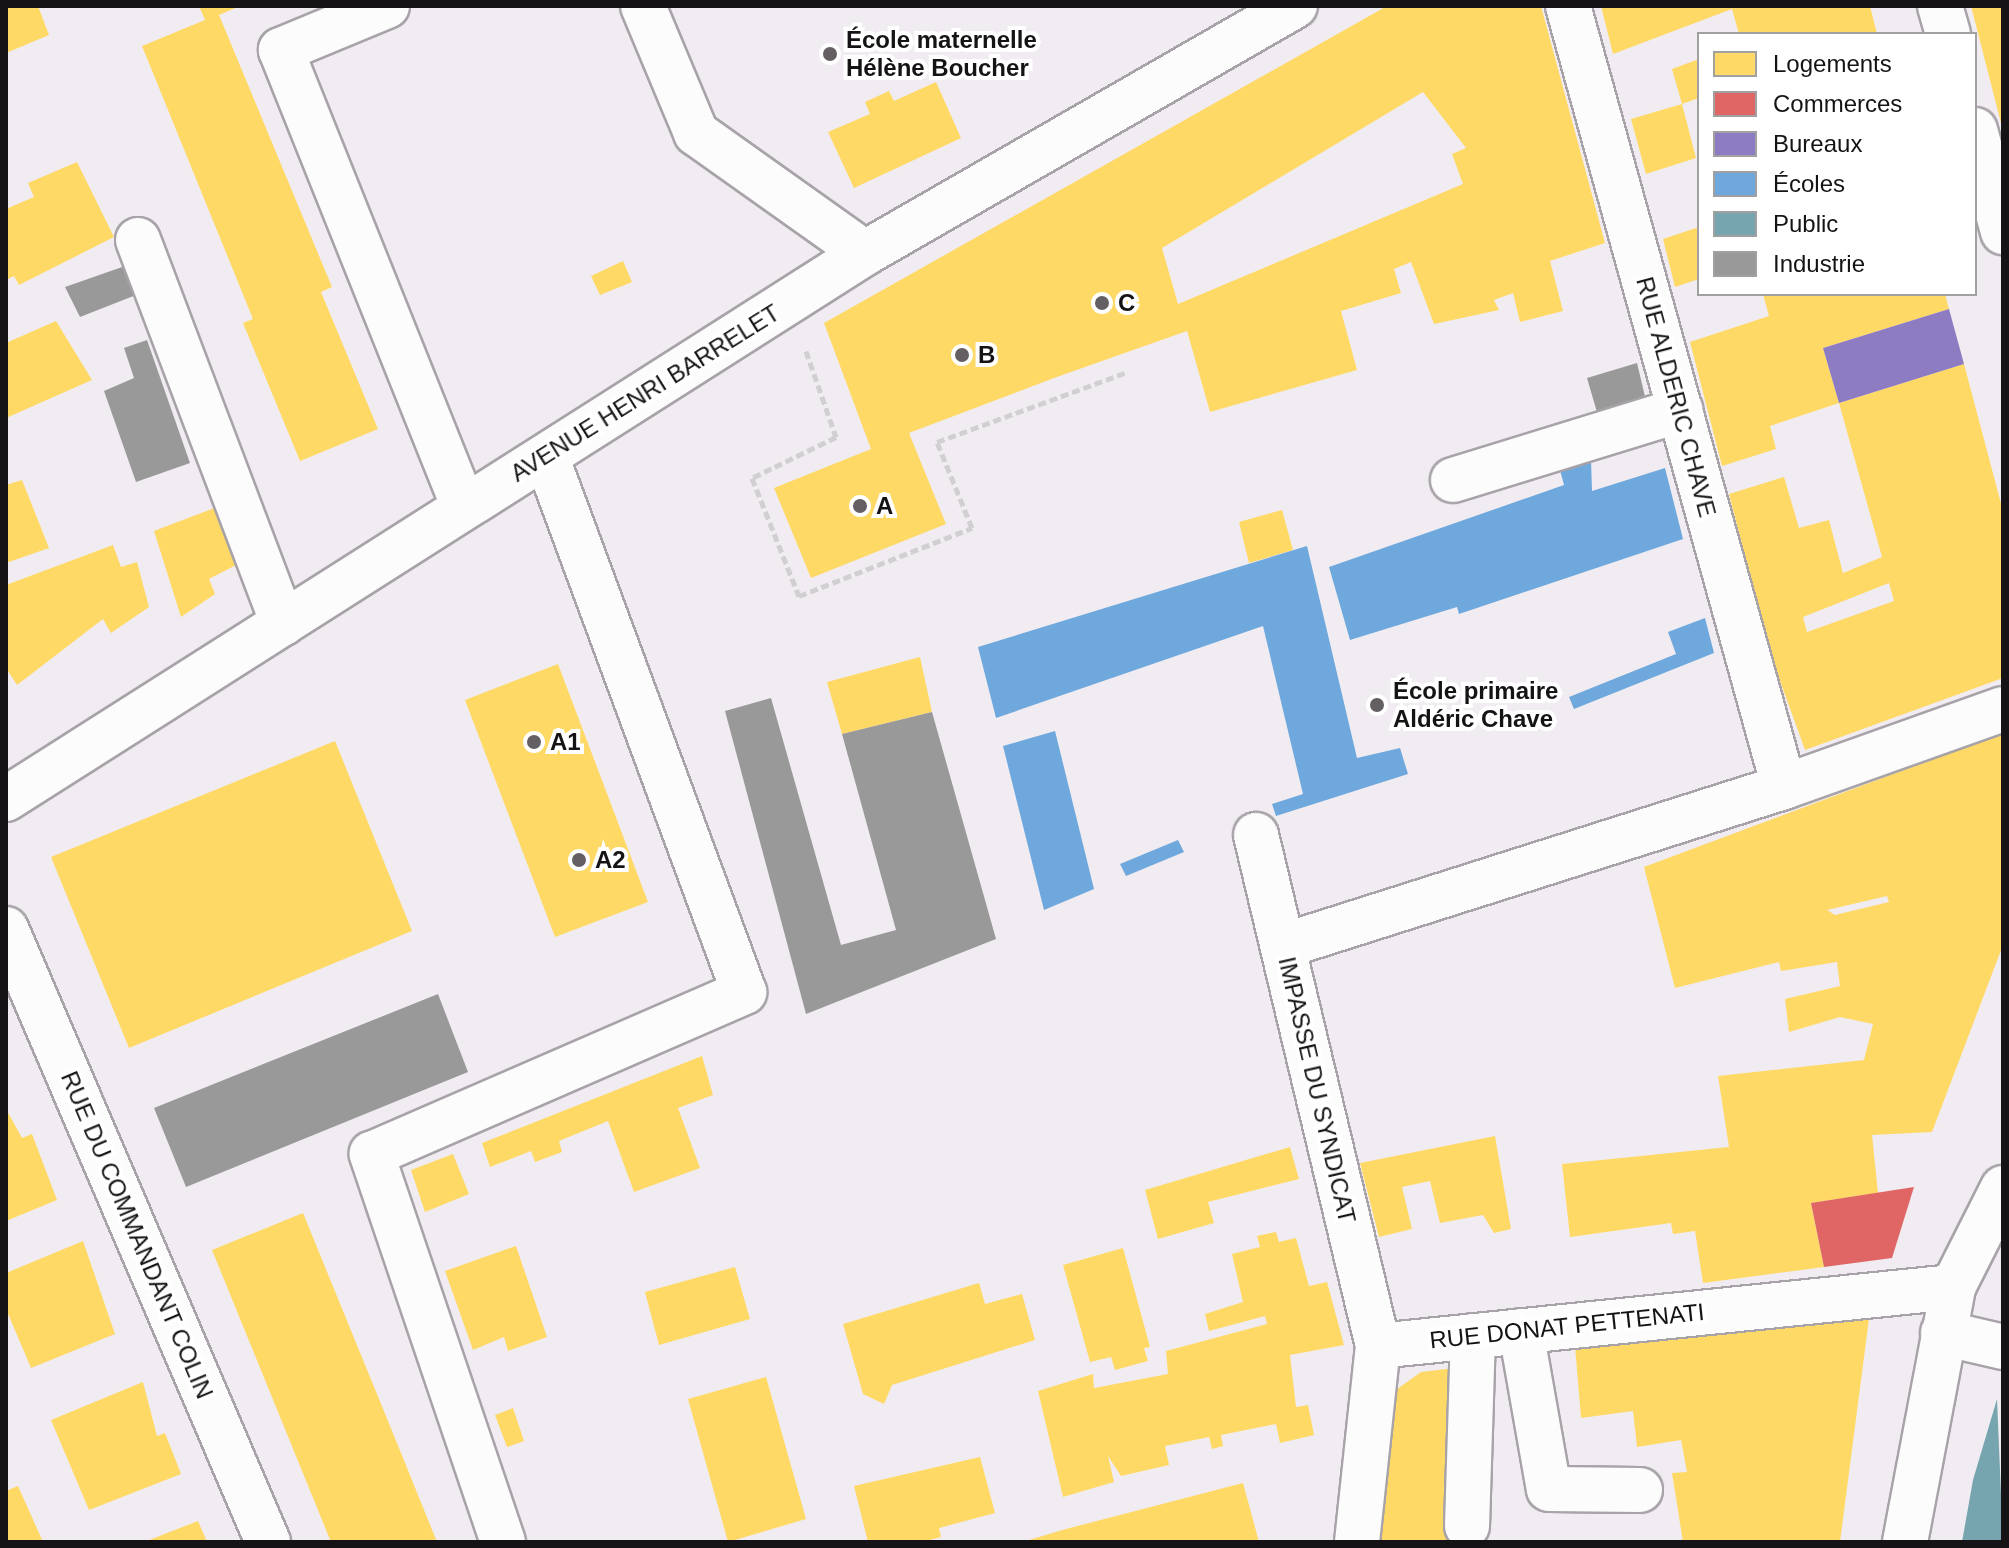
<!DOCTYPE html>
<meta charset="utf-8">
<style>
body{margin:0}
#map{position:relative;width:2009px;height:1548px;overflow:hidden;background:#f1ecf1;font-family:Arial,sans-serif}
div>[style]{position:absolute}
.homes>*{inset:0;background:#ffd966}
.shops>*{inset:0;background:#e06666}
.offices>*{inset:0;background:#8e7cc3}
.schools>*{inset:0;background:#6fa8dc}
.public>*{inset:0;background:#76a5af}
.industry>*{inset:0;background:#999}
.path>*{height:5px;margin-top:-2.5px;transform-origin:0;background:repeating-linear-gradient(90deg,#d1cfd1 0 8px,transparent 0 12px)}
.roads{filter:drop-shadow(2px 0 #a7a3a8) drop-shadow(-2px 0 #a7a3a8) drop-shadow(0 2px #a7a3a8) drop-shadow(0 -2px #a7a3a8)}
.minor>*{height:44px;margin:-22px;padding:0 22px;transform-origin:22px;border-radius:22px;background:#fdfcfd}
.dots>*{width:22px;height:22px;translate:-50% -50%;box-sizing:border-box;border:4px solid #fff;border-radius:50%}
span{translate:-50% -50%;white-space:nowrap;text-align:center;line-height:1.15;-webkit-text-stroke:8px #fff;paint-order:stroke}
.poi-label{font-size:24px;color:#161316;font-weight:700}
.left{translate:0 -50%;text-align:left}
.street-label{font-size:24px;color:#161316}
.frame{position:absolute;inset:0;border:8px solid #161316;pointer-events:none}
.legend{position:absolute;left:1697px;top:32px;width:280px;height:264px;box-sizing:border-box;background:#fff;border:2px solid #a2a1a2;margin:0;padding:10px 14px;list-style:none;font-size:24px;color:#161316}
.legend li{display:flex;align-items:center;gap:16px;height:40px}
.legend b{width:40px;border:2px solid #a2a1a2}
</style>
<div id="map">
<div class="homes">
<div style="clip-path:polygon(6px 6px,38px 6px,49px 35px,6px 53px)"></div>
<div style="clip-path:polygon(199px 6px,240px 6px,219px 15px,332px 287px,321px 292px,378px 429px,300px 461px,243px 323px,253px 319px,142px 46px,205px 20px)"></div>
<div style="clip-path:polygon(evenodd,1387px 6px,1541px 6px,1605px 243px,1550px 261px,1563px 311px,1520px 322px,1513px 293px,1494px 300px,1499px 310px,1434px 324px,1411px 262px,1394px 269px,1401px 293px,1341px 311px,1357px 370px,1210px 412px,1187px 331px,1054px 378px,909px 433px,946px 524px,811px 578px,774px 488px,871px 449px,824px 323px,1387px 6px,1423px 92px,1466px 148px,1452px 154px,1463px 184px,1178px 304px,1162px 248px,1423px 92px)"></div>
<div style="clip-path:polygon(1601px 6px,1870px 6px,1877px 34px,1739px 34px,1732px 9px,1613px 54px)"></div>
<div style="clip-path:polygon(1971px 6px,2003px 6px,2003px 127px,2002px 127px)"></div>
<div style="clip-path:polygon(1699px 59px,1699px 98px,1682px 104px,1672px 69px)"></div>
<div style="clip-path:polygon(936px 82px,961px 138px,854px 188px,828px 132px,870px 114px,865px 102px,889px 91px,894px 101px)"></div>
<div style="clip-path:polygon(1682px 104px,1696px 158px,1646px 174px,1631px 119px)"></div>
<div style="clip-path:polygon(77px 162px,114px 237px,19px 285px,14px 276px,6px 280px,6px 209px,34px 197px,28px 183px)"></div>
<div style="clip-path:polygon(1699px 227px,1699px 279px,1675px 287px,1663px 239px)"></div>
<div style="clip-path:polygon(623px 261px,632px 282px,600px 295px,591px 276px)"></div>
<div style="clip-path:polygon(evenodd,1763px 294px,1945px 294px,1949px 309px,1823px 348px,1839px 403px,1964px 364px,2003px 511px,2003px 678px,1805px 750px,1771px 656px,1729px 494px,1784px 477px,1799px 528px,1829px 520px,1843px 573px,1882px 557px,1839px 403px,1770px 426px,1776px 449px,1722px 466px,1690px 342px,1769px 316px,1763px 294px,1889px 583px,1894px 601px,1807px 632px,1803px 617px,1889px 583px)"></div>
<div style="clip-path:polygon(56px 321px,92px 380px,6px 418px,6px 343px)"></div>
<div style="clip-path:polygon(22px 480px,49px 548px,6px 563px,6px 485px)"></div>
<div style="clip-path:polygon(217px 507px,236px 565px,209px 579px,215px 594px,181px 617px,154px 531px)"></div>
<div style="clip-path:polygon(1282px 510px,1293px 550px,1249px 563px,1239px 522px)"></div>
<div style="clip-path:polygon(113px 545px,121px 567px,137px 562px,149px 607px,111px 633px,103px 619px,17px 685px,6px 668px,6px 585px)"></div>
<div style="clip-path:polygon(920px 657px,932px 712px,842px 734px,827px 682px)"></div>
<div style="clip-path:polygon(558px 664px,648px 902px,555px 937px,465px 700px)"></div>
<div style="clip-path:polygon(evenodd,2003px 733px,2003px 945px,1932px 1132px,1872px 1135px,1878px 1193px,1811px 1203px,1824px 1267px,1703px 1283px,1695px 1231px,1673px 1234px,1671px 1223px,1570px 1237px,1562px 1164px,1729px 1147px,1718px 1076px,1864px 1060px,1873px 1024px,1840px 1017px,1789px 1032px,1785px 999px,1840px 986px,1837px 962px,1781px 971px,1779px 962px,1675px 988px,1644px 867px,2003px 733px,1887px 896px,1889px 902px,1835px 915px,1827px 910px,1887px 896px)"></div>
<div style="clip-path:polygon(335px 741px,412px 931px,129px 1048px,51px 857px)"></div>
<div style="clip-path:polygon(702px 1056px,713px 1095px,678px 1108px,700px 1168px,634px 1192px,608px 1121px,559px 1141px,562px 1152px,535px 1162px,531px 1151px,490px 1167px,482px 1143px)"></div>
<div style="clip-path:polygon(6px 1109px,22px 1138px,32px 1134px,57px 1200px,6px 1221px)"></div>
<div style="clip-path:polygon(1495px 1136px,1511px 1229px,1494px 1233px,1483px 1215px,1440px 1223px,1430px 1181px,1402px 1187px,1412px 1229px,1379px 1237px,1360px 1163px)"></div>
<div style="clip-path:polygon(1290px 1147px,1299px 1179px,1208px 1202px,1214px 1223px,1158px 1239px,1145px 1190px)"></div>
<div style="clip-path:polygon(453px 1154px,469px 1194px,425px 1212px,411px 1170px)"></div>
<div style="clip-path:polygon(303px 1213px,399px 1448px,437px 1542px,331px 1542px,212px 1250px)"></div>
<div style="clip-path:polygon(1276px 1232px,1279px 1242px,1296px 1238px,1309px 1286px,1327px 1282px,1344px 1345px,1290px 1355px,1296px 1407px,1308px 1405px,1314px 1435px,1280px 1443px,1276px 1424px,1221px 1435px,1223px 1446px,1212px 1449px,1209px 1437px,1165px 1446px,1169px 1465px,1121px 1476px,1108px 1456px,1114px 1482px,1063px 1497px,1038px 1391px,1093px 1374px,1094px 1388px,1168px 1374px,1166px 1351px,1267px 1324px,1265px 1316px,1209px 1331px,1205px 1314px,1243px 1302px,1232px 1254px,1260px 1247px,1257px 1236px)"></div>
<div style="clip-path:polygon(83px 1241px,115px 1334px,31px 1368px,6px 1309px,6px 1273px)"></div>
<div style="clip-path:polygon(516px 1246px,547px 1337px,508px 1351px,504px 1337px,473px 1350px,445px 1271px)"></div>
<div style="clip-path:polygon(1123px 1248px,1150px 1347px,1144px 1348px,1148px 1361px,1115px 1370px,1111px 1357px,1090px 1362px,1063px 1265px)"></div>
<div style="clip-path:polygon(735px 1267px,750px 1319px,659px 1345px,645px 1292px)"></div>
<div style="clip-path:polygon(979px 1283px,985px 1304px,1022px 1294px,1035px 1340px,892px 1385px,884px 1404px,863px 1394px,843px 1324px)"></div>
<div style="clip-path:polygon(1870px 1311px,1840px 1542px,1683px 1542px,1672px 1473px,1687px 1472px,1681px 1440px,1637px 1447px,1633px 1411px,1581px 1418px,1575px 1346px)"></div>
<div style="clip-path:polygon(1455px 1368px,1449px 1542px,1376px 1542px,1393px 1392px,1421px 1372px)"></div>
<div style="clip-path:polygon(766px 1377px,806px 1519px,728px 1542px,688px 1399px)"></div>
<div style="clip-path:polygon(143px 1382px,157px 1436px,165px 1433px,181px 1474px,89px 1510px,51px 1420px)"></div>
<div style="clip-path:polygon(513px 1408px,524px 1441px,507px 1447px,495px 1415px)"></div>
<div style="clip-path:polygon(980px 1457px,995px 1513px,939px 1528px,941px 1537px,922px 1542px,868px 1542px,854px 1486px)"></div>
<div style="clip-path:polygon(1243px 1483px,1259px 1542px,1022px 1542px,1066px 1529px)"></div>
<div style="clip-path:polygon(18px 1486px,43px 1542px,6px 1542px,6px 1491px)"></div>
<div style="clip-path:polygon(198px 1521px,207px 1542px,144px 1542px)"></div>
</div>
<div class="shops">
<div style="clip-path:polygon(1914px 1187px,1892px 1258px,1824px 1267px,1811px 1203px)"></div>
</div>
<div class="offices">
<div style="clip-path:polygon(1949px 309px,1964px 364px,1839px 403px,1823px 348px)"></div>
</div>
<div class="schools">
<div style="clip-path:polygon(1591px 460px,1592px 491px,1665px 468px,1683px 539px,1459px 614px,1457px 607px,1350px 640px,1329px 567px,1564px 485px,1560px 470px)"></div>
<div style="clip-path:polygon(1307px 546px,1357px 758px,1400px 748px,1408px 774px,1276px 816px,1272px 804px,1303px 794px,1263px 626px,996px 718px,978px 647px)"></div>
<div style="clip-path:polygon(1705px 618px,1714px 653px,1574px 709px,1569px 697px,1676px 654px,1668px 632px)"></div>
<div style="clip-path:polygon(1055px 731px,1094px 889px,1044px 910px,1003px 746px)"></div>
<div style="clip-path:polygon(1178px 840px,1184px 852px,1126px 876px,1120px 864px)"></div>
</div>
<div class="public">
<div style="clip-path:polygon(1997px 1399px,2003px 1542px,1962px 1542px,1973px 1480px)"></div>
</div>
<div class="industry">
<div style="clip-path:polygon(125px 266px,136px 295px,80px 317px,65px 287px)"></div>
<div style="clip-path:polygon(147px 340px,190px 463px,136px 482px,104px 391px,134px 378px,124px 348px)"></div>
<div style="clip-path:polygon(1637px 363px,1647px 405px,1599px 419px,1587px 378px)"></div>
<div style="clip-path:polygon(771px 698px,841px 945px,896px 930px,842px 734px,932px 712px,996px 939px,806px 1014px,725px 711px)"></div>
<div style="clip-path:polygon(438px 994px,468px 1072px,186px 1187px,154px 1108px)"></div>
</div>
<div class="path">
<div style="left:806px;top:351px;width:91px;rotate:70.8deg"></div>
<div style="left:836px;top:437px;width:93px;rotate:154deg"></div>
<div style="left:752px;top:478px;width:127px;rotate:68.3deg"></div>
<div style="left:799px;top:596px;width:186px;rotate:-21.5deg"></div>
<div style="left:972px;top:528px;width:93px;rotate:-112.1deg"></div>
<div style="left:937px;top:442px;width:202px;rotate:-20.2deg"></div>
</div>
<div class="roads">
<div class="minor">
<div style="left:387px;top:6px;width:115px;rotate:157.5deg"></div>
<div style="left:281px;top:50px;width:492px;rotate:68.2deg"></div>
<div style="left:643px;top:6px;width:138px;rotate:67.3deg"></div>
<div style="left:696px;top:133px;width:207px;rotate:35.4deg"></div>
<div style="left:1568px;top:6px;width:810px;rotate:74.54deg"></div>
<div style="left:1940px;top:6px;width:29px;rotate:74deg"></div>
<div style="left:1975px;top:130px;width:106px;rotate:74.6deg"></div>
<div style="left:138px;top:240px;width:410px;rotate:69.3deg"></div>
<div style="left:1453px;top:480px;width:238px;rotate:-17.1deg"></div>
<div style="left:6px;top:799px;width:1018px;rotate:-32.44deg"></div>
<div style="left:865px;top:253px;width:496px;rotate:-29.9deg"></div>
<div style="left:1256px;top:835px;width:525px;rotate:76.57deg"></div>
<div style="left:6px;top:929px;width:667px;rotate:66.86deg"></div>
<div style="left:1283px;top:946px;width:526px;rotate:-17.61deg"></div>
<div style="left:1784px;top:787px;width:232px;rotate:-19.6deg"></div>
<div style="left:1521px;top:1331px;width:160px;rotate:80deg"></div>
<div style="left:1549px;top:1489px;width:91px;rotate:0.6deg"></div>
<div style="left:1943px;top:1333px;width:62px;rotate:13.1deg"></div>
<div style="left:1467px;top:1526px;width:190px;rotate:-88.2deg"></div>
<div style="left:503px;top:1542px;width:410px;rotate:-108.7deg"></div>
<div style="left:372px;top:1154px;width:406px;rotate:-23.5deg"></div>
<div style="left:744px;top:992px;width:571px;rotate:-110.27deg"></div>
<div style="left:1357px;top:1542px;width:197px;rotate:-83.9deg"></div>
<div style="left:1378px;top:1346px;width:578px;rotate:-5.86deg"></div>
<div style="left:1905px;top:1542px;width:259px;rotate:-79.3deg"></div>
<div style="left:1953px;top:1287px;width:111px;rotate:-63.2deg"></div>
</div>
</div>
<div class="dots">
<div style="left:830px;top:54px;background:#635f63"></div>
<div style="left:1102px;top:303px;background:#635f63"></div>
<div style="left:962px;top:355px;background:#635f63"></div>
<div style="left:860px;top:506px;background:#635f63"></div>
<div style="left:1377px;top:705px;background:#635f63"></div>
<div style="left:534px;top:742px;background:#635f63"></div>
<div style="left:579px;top:860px;background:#635f63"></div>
</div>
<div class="poi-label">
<span class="left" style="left:846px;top:54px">École maternelle<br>Hélène Boucher</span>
<span class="left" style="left:1118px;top:303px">C</span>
<span class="left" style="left:978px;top:355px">B</span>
<span class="left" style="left:876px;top:506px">A</span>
<span class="left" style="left:1393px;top:705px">École primaire<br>Aldéric Chave</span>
<span class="left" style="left:550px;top:742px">A1</span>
<span class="left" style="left:595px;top:860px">A2</span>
</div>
<div class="street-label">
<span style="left:645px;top:393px;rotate:-32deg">AVENUE HENRI BARRELET</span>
<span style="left:1676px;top:397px;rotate:75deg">RUE ALDERIC CHAVE</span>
<span style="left:1317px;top:1090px;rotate:77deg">IMPASSE DU SYNDICAT</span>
<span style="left:137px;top:1235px;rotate:67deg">RUE DU COMMANDANT COLIN</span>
<span style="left:1567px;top:1326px;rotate:-6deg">RUE DONAT PETTENATI</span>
</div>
<div class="frame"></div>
<ul class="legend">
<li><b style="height:22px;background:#ffd966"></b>Logements</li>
<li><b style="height:22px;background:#e06666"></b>Commerces</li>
<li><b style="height:22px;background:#8e7cc3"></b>Bureaux</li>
<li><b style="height:22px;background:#6fa8dc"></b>Écoles</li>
<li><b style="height:22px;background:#76a5af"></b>Public</li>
<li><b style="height:22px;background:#999"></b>Industrie</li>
</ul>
</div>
